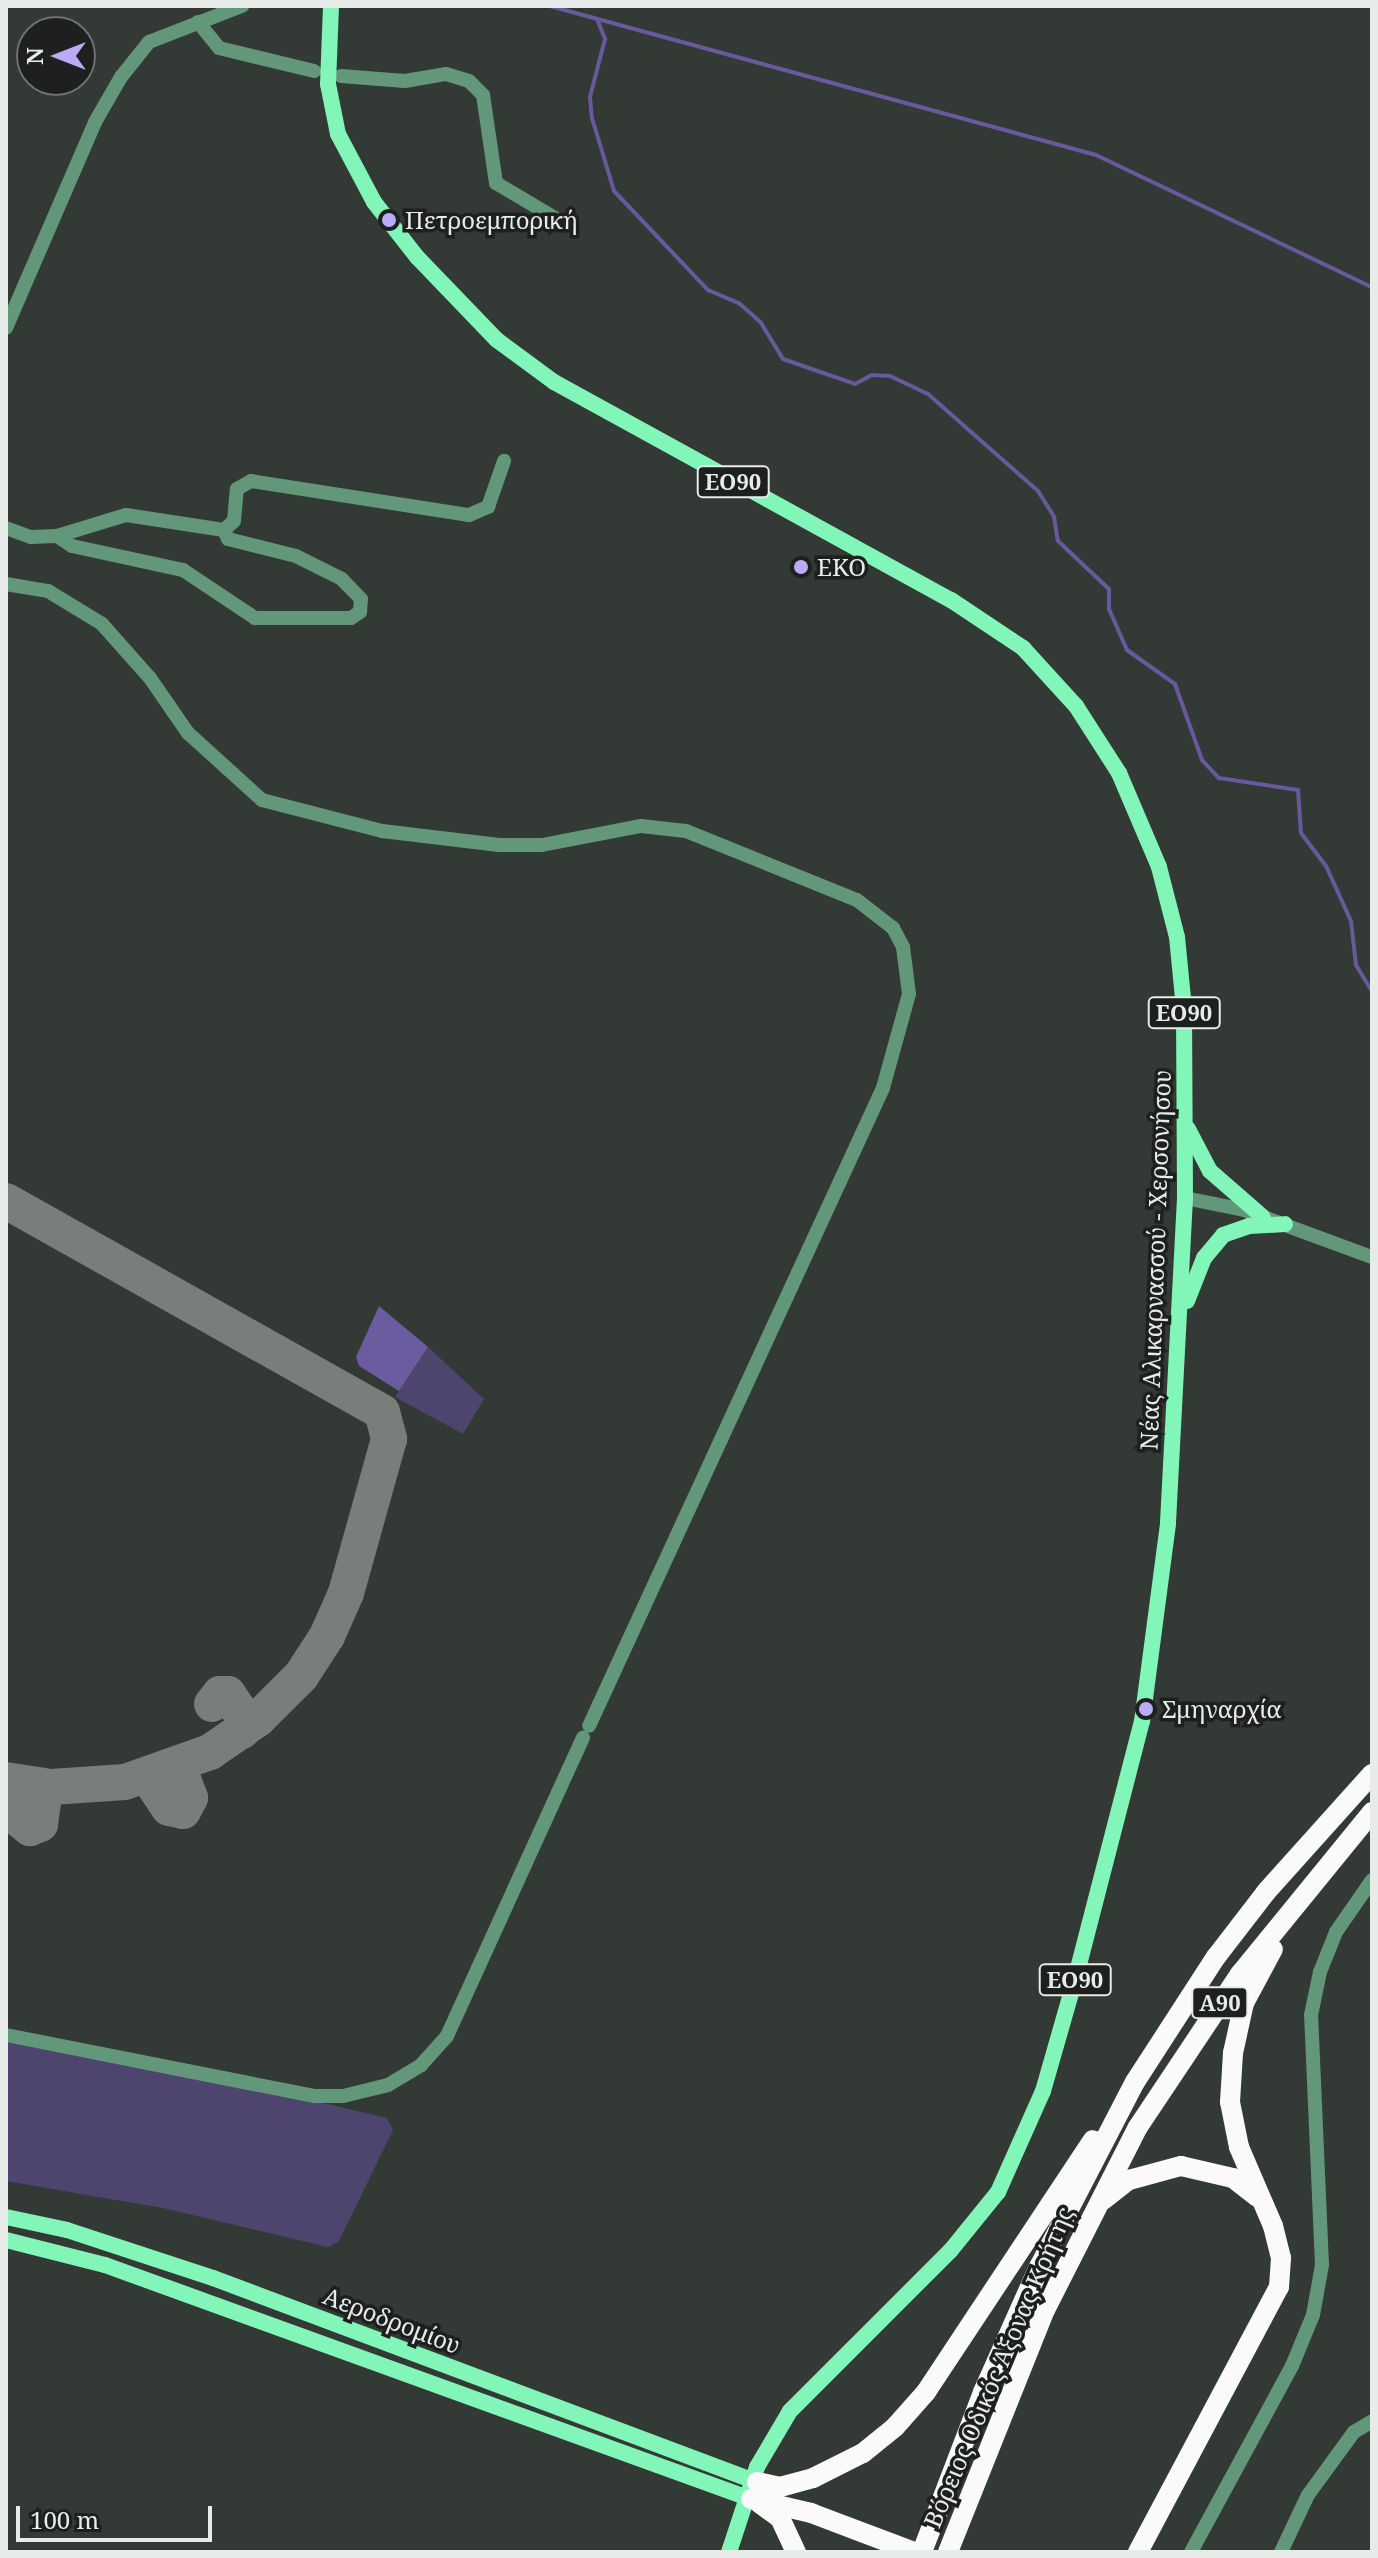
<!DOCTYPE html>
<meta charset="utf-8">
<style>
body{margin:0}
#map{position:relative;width:1378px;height:2558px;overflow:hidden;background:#333935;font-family:"Noto Serif",serif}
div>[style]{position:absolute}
.green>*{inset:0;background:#4d456e}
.forest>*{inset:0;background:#6a5c9e}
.stream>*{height:4px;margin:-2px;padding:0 2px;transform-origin:2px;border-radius:2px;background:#67599b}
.taxiway>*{height:36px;margin:-18px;padding:0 18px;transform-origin:18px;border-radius:18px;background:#787e7a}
.minor>*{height:14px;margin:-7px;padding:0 7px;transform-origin:7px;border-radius:7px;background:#629779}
.major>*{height:16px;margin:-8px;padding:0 8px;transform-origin:8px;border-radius:8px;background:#82f6b8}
.highway>*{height:20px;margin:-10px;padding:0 10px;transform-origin:10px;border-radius:10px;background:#fafafa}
.dots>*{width:22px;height:22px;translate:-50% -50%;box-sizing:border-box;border:4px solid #1d201e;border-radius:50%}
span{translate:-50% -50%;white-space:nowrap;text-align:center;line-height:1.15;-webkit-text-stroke:7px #1d201e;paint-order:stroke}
.shield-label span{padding:2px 6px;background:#1d201e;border:2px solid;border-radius:6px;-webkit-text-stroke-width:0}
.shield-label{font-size:22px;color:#e8ece9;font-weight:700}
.poi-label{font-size:24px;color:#e8ece9}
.left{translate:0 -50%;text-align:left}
.street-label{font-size:24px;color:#e8ece9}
.frame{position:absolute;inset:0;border:8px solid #e8ece9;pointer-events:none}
.north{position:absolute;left:16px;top:16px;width:80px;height:80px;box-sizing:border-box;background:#1d201e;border:2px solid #6e726f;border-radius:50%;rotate:270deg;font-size:22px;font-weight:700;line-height:32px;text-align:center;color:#e8ece9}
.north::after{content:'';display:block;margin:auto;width:28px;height:36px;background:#b9abf7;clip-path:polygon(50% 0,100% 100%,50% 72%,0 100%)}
.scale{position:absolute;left:16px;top:2506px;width:196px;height:36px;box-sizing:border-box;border:4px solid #e8ece9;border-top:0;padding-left:10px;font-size:24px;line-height:28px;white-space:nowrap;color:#e8ece9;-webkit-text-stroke:6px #1d201e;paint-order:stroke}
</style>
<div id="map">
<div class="green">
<div style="clip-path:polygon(428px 1347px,484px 1399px,463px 1434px,395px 1397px)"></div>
<div style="clip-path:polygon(6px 2042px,323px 2103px,387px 2118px,393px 2130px,339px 2241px,328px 2247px,163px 2208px,6px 2181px)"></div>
</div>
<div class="forest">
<div style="clip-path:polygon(379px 1306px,428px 1347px,399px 1391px,359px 1366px,356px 1357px)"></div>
</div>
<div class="stream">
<div style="left:550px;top:6px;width:566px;rotate:15.26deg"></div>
<div style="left:1096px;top:155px;width:306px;rotate:25.6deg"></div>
<div style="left:597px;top:19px;width:22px;rotate:68deg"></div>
<div style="left:605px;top:39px;width:60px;rotate:104.5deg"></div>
<div style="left:590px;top:97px;width:21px;rotate:85deg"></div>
<div style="left:592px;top:118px;width:76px;rotate:73.2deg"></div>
<div style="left:614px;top:191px;width:137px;rotate:46.5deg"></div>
<div style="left:708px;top:290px;width:34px;rotate:23deg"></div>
<div style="left:739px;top:303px;width:30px;rotate:42deg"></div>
<div style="left:761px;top:323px;width:42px;rotate:58.6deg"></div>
<div style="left:783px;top:359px;width:76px;rotate:19.1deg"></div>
<div style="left:855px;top:384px;width:19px;rotate:-28deg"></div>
<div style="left:872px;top:375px;width:18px;rotate:3deg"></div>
<div style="left:890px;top:376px;width:42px;rotate:25.3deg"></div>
<div style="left:928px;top:394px;width:147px;rotate:41.4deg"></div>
<div style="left:1038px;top:491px;width:31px;rotate:58deg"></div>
<div style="left:1054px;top:517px;width:24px;rotate:81deg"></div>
<div style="left:1058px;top:541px;width:70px;rotate:43.3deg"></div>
<div style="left:1109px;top:589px;width:20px;rotate:90deg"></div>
<div style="left:1109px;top:609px;width:45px;rotate:66.3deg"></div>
<div style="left:1127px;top:650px;width:59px;rotate:35.3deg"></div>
<div style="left:1175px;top:684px;width:81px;rotate:70.4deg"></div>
<div style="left:1202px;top:760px;width:25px;rotate:47deg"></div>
<div style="left:1219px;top:778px;width:80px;rotate:8.6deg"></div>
<div style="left:1298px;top:790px;width:43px;rotate:86deg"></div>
<div style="left:1301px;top:833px;width:41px;rotate:52.9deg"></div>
<div style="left:1326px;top:866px;width:60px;rotate:65.6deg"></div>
<div style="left:1351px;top:921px;width:44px;rotate:83.5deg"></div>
<div style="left:1356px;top:965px;width:31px;rotate:59deg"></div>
</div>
<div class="taxiway">
<div style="left:6px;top:1201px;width:431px;rotate:29.3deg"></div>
<div style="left:382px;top:1412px;width:28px;rotate:75deg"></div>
<div style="left:389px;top:1439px;width:160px;rotate:105.6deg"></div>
<div style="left:346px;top:1593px;width:47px;rotate:113.8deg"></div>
<div style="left:327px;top:1636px;width:48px;rotate:123deg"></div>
<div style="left:301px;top:1676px;width:61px;rotate:135deg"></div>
<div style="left:258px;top:1719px;width:58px;rotate:145.5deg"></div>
<div style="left:210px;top:1752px;width:90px;rotate:160.6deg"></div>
<div style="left:125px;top:1782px;width:74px;rotate:176.1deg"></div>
<div style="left:51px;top:1787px;width:46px;rotate:-171.2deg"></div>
<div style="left:212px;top:1704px;width:13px;rotate:-51deg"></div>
<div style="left:220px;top:1694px;width:8px"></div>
<div style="left:228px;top:1694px;width:27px;rotate:56deg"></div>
<div style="left:243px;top:1716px;width:15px;rotate:94deg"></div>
<div style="left:148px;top:1777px;width:37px;rotate:56deg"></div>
<div style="left:169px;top:1808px;width:14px;rotate:12deg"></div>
<div style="left:183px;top:1811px;width:15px;rotate:-62deg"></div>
<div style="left:190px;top:1798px;width:27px;rotate:-110deg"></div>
<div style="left:181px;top:1773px;width:9px;rotate:-72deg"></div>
<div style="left:22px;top:1783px;width:37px;rotate:93deg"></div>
<div style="left:20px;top:1820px;width:13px;rotate:39deg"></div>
<div style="left:30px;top:1828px;width:11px;rotate:-22deg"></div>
<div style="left:40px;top:1824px;width:30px;rotate:-82deg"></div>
<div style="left:44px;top:1794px;width:10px;rotate:-45deg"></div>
</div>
<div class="minor">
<div style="left:198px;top:22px;width:33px;rotate:51deg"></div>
<div style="left:219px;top:48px;width:98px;rotate:13.6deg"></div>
<div style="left:341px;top:76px;width:64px;rotate:4.5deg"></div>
<div style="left:405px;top:81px;width:42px;rotate:-9.7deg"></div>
<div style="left:446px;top:74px;width:24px;rotate:17deg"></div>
<div style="left:469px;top:81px;width:20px;rotate:45deg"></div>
<div style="left:483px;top:95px;width:89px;rotate:81.6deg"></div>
<div style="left:496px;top:183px;width:69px;rotate:30.7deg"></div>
<div style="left:6px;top:328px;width:224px;rotate:-66.6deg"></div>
<div style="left:95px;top:122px;width:52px;rotate:-60deg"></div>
<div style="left:121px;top:77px;width:45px;rotate:-51.3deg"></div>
<div style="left:149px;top:42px;width:100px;rotate:-21.2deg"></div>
<div style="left:6px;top:528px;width:27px;rotate:20deg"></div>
<div style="left:31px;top:537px;width:26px;rotate:-2deg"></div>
<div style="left:57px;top:536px;width:72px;rotate:-16.9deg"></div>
<div style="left:126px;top:515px;width:99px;rotate:8.7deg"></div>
<div style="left:224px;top:530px;width:13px;rotate:-42deg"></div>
<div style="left:234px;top:521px;width:32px;rotate:-85deg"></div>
<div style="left:237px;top:489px;width:16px;rotate:-30deg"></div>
<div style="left:251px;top:481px;width:221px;rotate:8.9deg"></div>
<div style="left:469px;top:515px;width:21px;rotate:-23deg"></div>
<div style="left:488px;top:507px;width:49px;rotate:-70.8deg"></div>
<div style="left:57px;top:536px;width:18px;rotate:34deg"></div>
<div style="left:72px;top:546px;width:114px;rotate:12.2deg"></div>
<div style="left:183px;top:570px;width:87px;rotate:33.7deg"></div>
<div style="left:255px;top:618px;width:96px"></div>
<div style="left:351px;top:618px;width:11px;rotate:-34deg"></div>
<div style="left:360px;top:612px;width:13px;rotate:-86deg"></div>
<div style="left:361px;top:599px;width:28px;rotate:-134deg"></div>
<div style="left:342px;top:579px;width:51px;rotate:-153.4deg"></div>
<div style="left:296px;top:556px;width:70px;rotate:-166deg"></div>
<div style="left:228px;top:539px;width:10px;rotate:-114deg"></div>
<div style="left:6px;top:584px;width:43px;rotate:9.5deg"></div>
<div style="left:48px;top:591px;width:63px;rotate:31.4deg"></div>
<div style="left:102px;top:624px;width:72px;rotate:48.4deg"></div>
<div style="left:150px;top:678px;width:67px;rotate:55.4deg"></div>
<div style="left:188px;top:733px;width:100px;rotate:42.2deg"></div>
<div style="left:262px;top:800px;width:124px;rotate:14.5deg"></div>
<div style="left:382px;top:831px;width:118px;rotate:6.8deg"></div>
<div style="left:499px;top:845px;width:43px"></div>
<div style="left:542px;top:845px;width:101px;rotate:-10.9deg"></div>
<div style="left:641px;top:826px;width:45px;rotate:6.3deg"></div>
<div style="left:686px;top:831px;width:184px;rotate:22deg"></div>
<div style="left:857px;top:900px;width:46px;rotate:37.9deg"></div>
<div style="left:893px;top:928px;width:21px;rotate:62deg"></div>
<div style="left:903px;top:947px;width:47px;rotate:82.7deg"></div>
<div style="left:909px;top:994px;width:98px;rotate:105.5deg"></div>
<div style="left:883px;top:1088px;width:702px;rotate:114.74deg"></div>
<div style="left:1185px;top:1198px;width:60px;rotate:11.5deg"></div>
<div style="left:1244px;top:1210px;width:136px;rotate:20.2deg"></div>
<div style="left:6px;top:2035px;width:315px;rotate:11.2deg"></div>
<div style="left:315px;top:2096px;width:28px"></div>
<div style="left:343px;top:2096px;width:46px;rotate:-13.7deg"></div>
<div style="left:388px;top:2085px;width:39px;rotate:-31deg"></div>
<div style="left:421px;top:2065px;width:39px;rotate:-48deg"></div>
<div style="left:447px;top:2036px;width:328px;rotate:-65.5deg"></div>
<div style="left:1191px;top:2552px;width:212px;rotate:-61.5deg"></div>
<div style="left:1292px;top:2366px;width:55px;rotate:-67.6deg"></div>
<div style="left:1313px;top:2315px;width:51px;rotate:-79.8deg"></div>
<div style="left:1322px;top:2265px;width:250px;rotate:-92.5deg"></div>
<div style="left:1311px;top:2015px;width:44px;rotate:-78.2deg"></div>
<div style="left:1320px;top:1972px;width:43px;rotate:-68.2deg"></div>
<div style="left:1336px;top:1932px;width:63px;rotate:-55.3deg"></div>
<div style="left:1281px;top:2552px;width:63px;rotate:-64.7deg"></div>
<div style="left:1308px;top:2495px;width:78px;rotate:-53.9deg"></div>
<div style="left:1354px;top:2432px;width:21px;rotate:-31deg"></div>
</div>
<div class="major">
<div style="left:331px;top:6px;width:78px;rotate:92.2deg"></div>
<div style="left:328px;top:84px;width:51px;rotate:78.7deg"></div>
<div style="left:338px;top:134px;width:77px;rotate:62.1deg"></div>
<div style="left:374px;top:202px;width:70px;rotate:52deg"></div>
<div style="left:417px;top:257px;width:115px;rotate:46.1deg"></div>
<div style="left:497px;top:340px;width:71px;rotate:36.4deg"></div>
<div style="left:554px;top:382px;width:453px;rotate:28.8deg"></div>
<div style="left:951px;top:600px;width:87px;rotate:33.7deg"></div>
<div style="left:1023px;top:648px;width:79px;rotate:47.6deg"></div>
<div style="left:1076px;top:706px;width:80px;rotate:57.3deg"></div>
<div style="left:1119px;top:773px;width:102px;rotate:66.9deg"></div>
<div style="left:1159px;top:867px;width:72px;rotate:75.6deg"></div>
<div style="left:1177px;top:937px;width:71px;rotate:84.4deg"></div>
<div style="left:1184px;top:1008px;width:190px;rotate:89.7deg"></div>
<div style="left:1185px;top:1198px;width:326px;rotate:93deg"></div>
<div style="left:1168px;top:1524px;width:199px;rotate:97.5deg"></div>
<div style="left:1142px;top:1721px;width:263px;rotate:104.5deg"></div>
<div style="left:1076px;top:1976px;width:120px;rotate:106deg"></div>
<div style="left:1043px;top:2091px;width:111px;rotate:114deg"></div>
<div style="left:998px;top:2192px;width:75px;rotate:129deg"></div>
<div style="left:951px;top:2250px;width:228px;rotate:135deg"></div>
<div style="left:790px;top:2411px;width:65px;rotate:120.5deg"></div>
<div style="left:757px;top:2467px;width:89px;rotate:108.2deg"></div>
<div style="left:1188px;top:1129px;width:47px;rotate:62.4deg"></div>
<div style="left:1210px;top:1171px;width:70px;rotate:41deg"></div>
<div style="left:1187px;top:1301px;width:46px;rotate:-68.4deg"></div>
<div style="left:1204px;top:1258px;width:30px;rotate:-50deg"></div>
<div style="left:1223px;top:1235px;width:28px;rotate:-19deg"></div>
<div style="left:1249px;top:1226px;width:36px;rotate:-3deg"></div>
<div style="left:6px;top:2217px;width:62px;rotate:12deg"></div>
<div style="left:67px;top:2230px;width:154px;rotate:18.2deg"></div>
<div style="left:213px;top:2278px;width:581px;rotate:20.56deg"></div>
<div style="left:6px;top:2240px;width:102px;rotate:14.2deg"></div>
<div style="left:105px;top:2265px;width:687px;rotate:19.91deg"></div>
</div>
<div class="highway">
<div style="left:1103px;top:2200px;width:33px;rotate:-38deg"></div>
<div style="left:1129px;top:2180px;width:54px;rotate:-15.1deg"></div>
<div style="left:1181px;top:2166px;width:53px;rotate:13deg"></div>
<div style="left:1233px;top:2178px;width:31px;rotate:38deg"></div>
<div style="left:757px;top:2482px;width:24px;rotate:12deg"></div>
<div style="left:780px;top:2487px;width:34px;rotate:-15deg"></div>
<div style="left:813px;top:2478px;width:56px;rotate:-26.6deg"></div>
<div style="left:863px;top:2453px;width:41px;rotate:-39.1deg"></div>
<div style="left:895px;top:2427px;width:47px;rotate:-48.5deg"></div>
<div style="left:926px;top:2392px;width:302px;rotate:-56.5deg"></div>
<div style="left:751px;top:2499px;width:62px;rotate:13.1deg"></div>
<div style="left:811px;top:2513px;width:110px;rotate:20.7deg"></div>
<div style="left:759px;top:2503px;width:26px;rotate:36deg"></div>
<div style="left:780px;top:2518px;width:38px;rotate:65deg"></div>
<div style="left:922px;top:2552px;width:171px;rotate:-69.1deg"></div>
<div style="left:983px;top:2392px;width:137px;rotate:-65.9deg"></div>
<div style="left:1039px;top:2267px;width:208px;rotate:-62.6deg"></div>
<div style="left:1135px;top:2082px;width:149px;rotate:-57.1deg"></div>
<div style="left:1216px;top:1957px;width:82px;rotate:-52.4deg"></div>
<div style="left:1266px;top:1892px;width:159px;rotate:-48.1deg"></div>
<div style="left:948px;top:2552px;width:261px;rotate:-68.2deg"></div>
<div style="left:1045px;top:2310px;width:205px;rotate:-63.1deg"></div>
<div style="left:1138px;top:2127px;width:184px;rotate:-56.3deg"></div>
<div style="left:1240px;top:1974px;width:209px;rotate:-50.8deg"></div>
<div style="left:1138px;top:2552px;width:300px;rotate:-62deg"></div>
<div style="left:1279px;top:2287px;width:29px;rotate:-86deg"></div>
<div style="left:1281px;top:2258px;width:33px;rotate:-104deg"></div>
<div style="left:1273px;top:2226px;width:86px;rotate:-113.3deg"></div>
<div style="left:1239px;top:2147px;width:46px;rotate:-101.3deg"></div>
<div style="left:1230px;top:2102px;width:49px;rotate:-86.5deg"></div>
<div style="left:1233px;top:2053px;width:51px;rotate:-77.6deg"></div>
<div style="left:1244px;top:2003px;width:61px;rotate:-61.8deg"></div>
</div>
<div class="dots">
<div style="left:389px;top:220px;background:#b9abf7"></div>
<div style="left:801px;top:567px;background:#b9abf7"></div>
<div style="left:1146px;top:1709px;background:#b9abf7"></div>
</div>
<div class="shield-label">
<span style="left:733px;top:482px">ΕΟ90</span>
<span style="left:1184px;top:1013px">ΕΟ90</span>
<span style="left:1075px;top:1980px">ΕΟ90</span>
<span style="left:1220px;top:2003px">Α90</span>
</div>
<div class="poi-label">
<span class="left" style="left:405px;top:220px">Πετροεμπορική</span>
<span class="left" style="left:817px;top:567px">EKO</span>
<span class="left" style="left:1162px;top:1709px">Σμηναρχία</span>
</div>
<div class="street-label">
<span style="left:1155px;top:1260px;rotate:-88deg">Νέας Αλικαρνασσού - Χερσονήσου</span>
<span style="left:392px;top:2320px;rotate:21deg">Αεροδρομίου</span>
<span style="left:998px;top:2367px;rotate:-67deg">Βόρειος Οδικός Άξονας Κρήτης</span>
</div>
<div class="frame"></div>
<div class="north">N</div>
<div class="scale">100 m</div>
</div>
